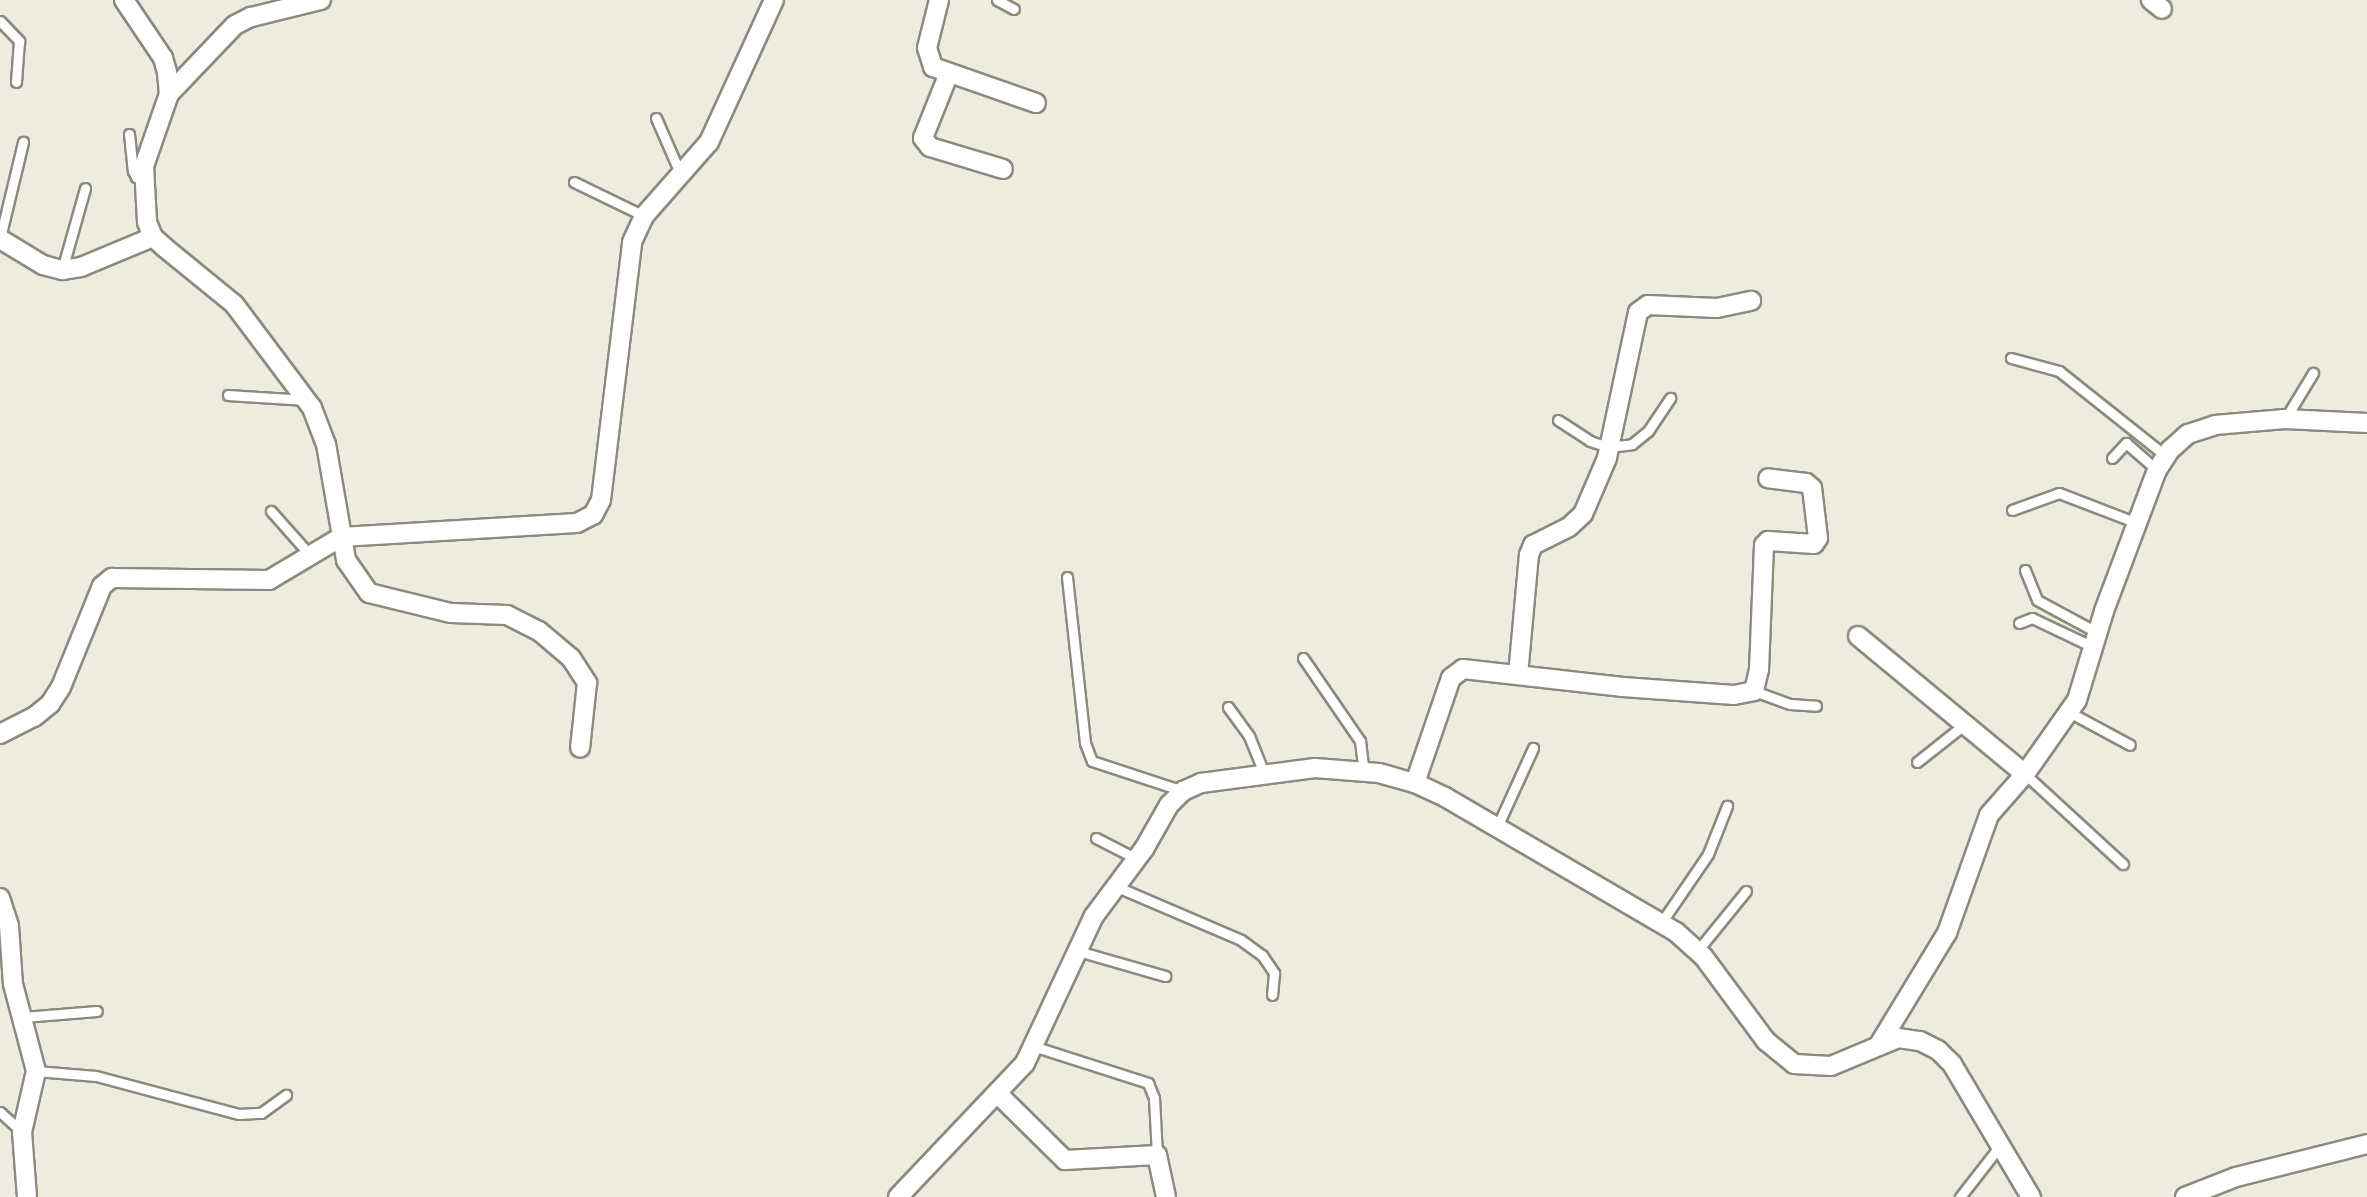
<!DOCTYPE html>
<style>
body{margin:0}
#map{position:relative;width:2367px;height:1197px;overflow:hidden;background:#eeecdf;font-family:Raleway,sans-serif}
div>[style]{position:absolute}
.roads{filter:drop-shadow(2px 0 #8c8a7e) drop-shadow(-2px 0 #8c8a7e) drop-shadow(0 2px #8c8a7e) drop-shadow(0 -2px #8c8a7e)}
.service>*{height:9px;margin:-4.5px;padding:0 4.5px;transform-origin:4.5px;border-radius:4.5px;background:#fff}
.minor>*{height:18px;margin:-9px;padding:0 9px;transform-origin:9px;border-radius:9px;background:#fff}
span{translate:-50% -50%;white-space:nowrap;text-align:center;line-height:1.15;-webkit-text-stroke:7px #fff;paint-order:stroke}
</style>
<div id="map">
<div class="roads">
<div class="service">
<div style="left:997px;top:0;width:19px;rotate:28deg"></div>
<div style="left:0;top:21px;width:28px;rotate:46deg"></div>
<div style="left:19px;top:41px;width:41px;rotate:94.2deg"></div>
<div style="left:656px;top:118px;width:60px;rotate:66.4deg"></div>
<div style="left:129px;top:134px;width:37px;rotate:84deg"></div>
<div style="left:133px;top:171px;width:7px;rotate:63deg"></div>
<div style="left:136px;top:177px;width:9px;rotate:18deg"></div>
<div style="left:574px;top:182px;width:78px;rotate:25.9deg"></div>
<div style="left:0;top:238px;width:99px;rotate:-76.5deg"></div>
<div style="left:62px;top:270px;width:85px;rotate:-74.3deg"></div>
<div style="left:2011px;top:358px;width:50px;rotate:15.2deg"></div>
<div style="left:2059px;top:371px;width:137px;rotate:38.5deg"></div>
<div style="left:228px;top:395px;width:78px;rotate:3.7deg"></div>
<div style="left:2285px;top:419px;width:54px;rotate:-58.7deg"></div>
<div style="left:1558px;top:420px;width:38px;rotate:33deg"></div>
<div style="left:1590px;top:441px;width:20px;rotate:18deg"></div>
<div style="left:1609px;top:447px;width:23px;rotate:-7deg"></div>
<div style="left:1632px;top:444px;width:21px;rotate:-39deg"></div>
<div style="left:1648px;top:431px;width:40px;rotate:-56deg"></div>
<div style="left:2112px;top:458px;width:21px;rotate:-47deg"></div>
<div style="left:2126px;top:443px;width:41px;rotate:41.1deg"></div>
<div style="left:2012px;top:510px;width:50px;rotate:-19.9deg"></div>
<div style="left:2059px;top:493px;width:84px;rotate:21deg"></div>
<div style="left:271px;top:511px;width:59px;rotate:48.4deg"></div>
<div style="left:2025px;top:570px;width:32px;rotate:68deg"></div>
<div style="left:2037px;top:600px;width:69px;rotate:28.4deg"></div>
<div style="left:1067px;top:577px;width:167px;rotate:83.8deg"></div>
<div style="left:1085px;top:743px;width:19px;rotate:69deg"></div>
<div style="left:1092px;top:761px;width:96px;rotate:18.2deg"></div>
<div style="left:2019px;top:623px;width:14px;rotate:-21deg"></div>
<div style="left:2032px;top:618px;width:68px;rotate:25.4deg"></div>
<div style="left:1303px;top:658px;width:101px;rotate:55.5deg"></div>
<div style="left:1360px;top:741px;width:31px;rotate:83deg"></div>
<div style="left:1754px;top:691px;width:38px;rotate:20deg"></div>
<div style="left:1790px;top:704px;width:26px;rotate:4deg"></div>
<div style="left:1228px;top:707px;width:36px;rotate:54deg"></div>
<div style="left:1249px;top:736px;width:40px;rotate:68deg"></div>
<div style="left:2069px;top:712px;width:69px;rotate:28.4deg"></div>
<div style="left:1917px;top:762px;width:61px;rotate:-38.4deg"></div>
<div style="left:2025px;top:774px;width:133px;rotate:42.6deg"></div>
<div style="left:1497px;top:827px;width:87px;rotate:-65.5deg"></div>
<div style="left:1096px;top:838px;width:46px;rotate:27.1deg"></div>
<div style="left:1115px;top:886px;width:137px;rotate:23.2deg"></div>
<div style="left:1241px;top:940px;width:26px;rotate:36deg"></div>
<div style="left:1262px;top:955px;width:22px;rotate:56deg"></div>
<div style="left:1274px;top:973px;width:22px;rotate:95deg"></div>
<div style="left:1661px;top:923px;width:83px;rotate:-55.7deg"></div>
<div style="left:1708px;top:854px;width:52px;rotate:-68.4deg"></div>
<div style="left:1698px;top:950px;width:76px;rotate:-50.9deg"></div>
<div style="left:1078px;top:951px;width:91px;rotate:16deg"></div>
<div style="left:23px;top:1017px;width:74px;rotate:-4.6deg"></div>
<div style="left:1036px;top:1047px;width:118px;rotate:17.8deg"></div>
<div style="left:1148px;top:1083px;width:16px;rotate:68deg"></div>
<div style="left:1154px;top:1098px;width:57px;rotate:87deg"></div>
<div style="left:36px;top:1071px;width:60px;rotate:4.8deg"></div>
<div style="left:96px;top:1076px;width:148px;rotate:14.9deg"></div>
<div style="left:239px;top:1114px;width:22px;rotate:-3deg"></div>
<div style="left:261px;top:1113px;width:31px;rotate:-36deg"></div>
<div style="left:0;top:1112px;width:30px;rotate:42deg"></div>
<div style="left:1960px;top:1197px;width:63px;rotate:-52deg"></div>
</div>
<div class="minor">
<div style="left:124px;top:0;width:70px;rotate:56.1deg"></div>
<div style="left:163px;top:58px;width:15px;rotate:74deg"></div>
<div style="left:167px;top:72px;width:22px;rotate:85deg"></div>
<div style="left:169px;top:94px;width:76px;rotate:109.1deg"></div>
<div style="left:144px;top:166px;width:56px;rotate:86.9deg"></div>
<div style="left:147px;top:222px;width:16px;rotate:68deg"></div>
<div style="left:153px;top:237px;width:15px;rotate:42deg"></div>
<div style="left:164px;top:247px;width:90px;rotate:39.2deg"></div>
<div style="left:234px;top:304px;width:130px;rotate:53.1deg"></div>
<div style="left:312px;top:408px;width:39px;rotate:69deg"></div>
<div style="left:326px;top:444px;width:118px;rotate:80.2deg"></div>
<div style="left:346px;top:560px;width:40px;rotate:55.1deg"></div>
<div style="left:369px;top:593px;width:84px;rotate:13.7deg"></div>
<div style="left:451px;top:613px;width:56px;rotate:2deg"></div>
<div style="left:507px;top:615px;width:36px;rotate:27deg"></div>
<div style="left:539px;top:631px;width:42px;rotate:40.2deg"></div>
<div style="left:571px;top:658px;width:30px;rotate:57deg"></div>
<div style="left:587px;top:683px;width:65px;rotate:96.1deg"></div>
<div style="left:939px;top:0;width:49px;rotate:104deg"></div>
<div style="left:927px;top:48px;width:20px;rotate:72deg"></div>
<div style="left:933px;top:67px;width:109px;rotate:19.3deg"></div>
<div style="left:2151px;top:0;width:14px;rotate:39deg"></div>
<div style="left:949px;top:73px;width:70px;rotate:111.8deg"></div>
<div style="left:923px;top:138px;width:11px;rotate:52deg"></div>
<div style="left:930px;top:147px;width:76px;rotate:16.8deg"></div>
<div style="left:169px;top:94px;width:95px;rotate:-46.3deg"></div>
<div style="left:235px;top:25px;width:18px;rotate:-27deg"></div>
<div style="left:251px;top:17px;width:72px;rotate:-13.7deg"></div>
<div style="left:0;top:239px;width:50px;rotate:31.2deg"></div>
<div style="left:43px;top:265px;width:20px;rotate:15deg"></div>
<div style="left:62px;top:270px;width:19px;rotate:-9deg"></div>
<div style="left:81px;top:267px;width:78px;rotate:-22.6deg"></div>
<div style="left:1858px;top:636px;width:217px;rotate:39.6deg"></div>
<div style="left:1518px;top:675px;width:121px;rotate:-84.8deg"></div>
<div style="left:1529px;top:555px;width:11px;rotate:-68deg"></div>
<div style="left:1533px;top:545px;width:40px;rotate:-26.6deg"></div>
<div style="left:1569px;top:527px;width:19px;rotate:-43deg"></div>
<div style="left:1583px;top:514px;width:61px;rotate:-66.8deg"></div>
<div style="left:1607px;top:458px;width:149px;rotate:-78deg"></div>
<div style="left:1638px;top:312px;width:12px;rotate:-35deg"></div>
<div style="left:1648px;top:305px;width:69px;rotate:2.5deg"></div>
<div style="left:1717px;top:308px;width:35px;rotate:-12deg"></div>
<div style="left:0;top:734px;width:38px;rotate:-27deg"></div>
<div style="left:34px;top:717px;width:21px;rotate:-39deg"></div>
<div style="left:50px;top:704px;width:20px;rotate:-57deg"></div>
<div style="left:61px;top:687px;width:109px;rotate:-67.9deg"></div>
<div style="left:102px;top:586px;width:13px;rotate:-39deg"></div>
<div style="left:112px;top:578px;width:157px;rotate:0.7deg"></div>
<div style="left:269px;top:580px;width:84px;rotate:-30.8deg"></div>
<div style="left:341px;top:537px;width:236px;rotate:-3.4deg"></div>
<div style="left:577px;top:523px;width:18px;rotate:-27deg"></div>
<div style="left:593px;top:515px;width:17px;rotate:-62deg"></div>
<div style="left:601px;top:500px;width:260px;rotate:-83.1deg"></div>
<div style="left:632px;top:242px;width:29px;rotate:-65deg"></div>
<div style="left:644px;top:216px;width:98px;rotate:-48.7deg"></div>
<div style="left:709px;top:142px;width:156px;rotate:-65.4deg"></div>
<div style="left:1415px;top:783px;width:111px;rotate:-71.1deg"></div>
<div style="left:1451px;top:678px;width:15px;rotate:-37deg"></div>
<div style="left:1463px;top:669px;width:161px;rotate:6.4deg"></div>
<div style="left:1623px;top:687px;width:111px;rotate:4.1deg"></div>
<div style="left:1734px;top:695px;width:20px;rotate:-11deg"></div>
<div style="left:1754px;top:691px;width:22px;rotate:-77deg"></div>
<div style="left:1759px;top:670px;width:125px;rotate:-87.7deg"></div>
<div style="left:1764px;top:545px;width:6px;rotate:-45deg"></div>
<div style="left:1768px;top:541px;width:46px;rotate:3.7deg"></div>
<div style="left:1814px;top:544px;width:7px;rotate:-56deg"></div>
<div style="left:1818px;top:538px;width:50px;rotate:-96.8deg"></div>
<div style="left:1812px;top:488px;width:8px;rotate:-140deg"></div>
<div style="left:1806px;top:483px;width:38px;rotate:-173deg"></div>
<div style="left:0;top:898px;width:29px;rotate:72deg"></div>
<div style="left:9px;top:926px;width:58px;rotate:86.1deg"></div>
<div style="left:13px;top:984px;width:90px;rotate:75.2deg"></div>
<div style="left:36px;top:1071px;width:63px;rotate:102.9deg"></div>
<div style="left:22px;top:1132px;width:65px;rotate:85.6deg"></div>
<div style="left:1880px;top:1043px;width:129px;rotate:-58.7deg"></div>
<div style="left:1947px;top:933px;width:125px;rotate:-70.4deg"></div>
<div style="left:1989px;top:815px;width:55px;rotate:-48.7deg"></div>
<div style="left:2025px;top:774px;width:90px;rotate:-54.9deg"></div>
<div style="left:2077px;top:700px;width:93px;rotate:-73.1deg"></div>
<div style="left:2104px;top:611px;width:151px;rotate:-69.4deg"></div>
<div style="left:2157px;top:470px;width:24px;rotate:-57deg"></div>
<div style="left:2170px;top:450px;width:24px;rotate:-42deg"></div>
<div style="left:2188px;top:434px;width:28px;rotate:-18deg"></div>
<div style="left:2215px;top:425px;width:70px;rotate:-4.9deg"></div>
<div style="left:2285px;top:419px;width:82px;rotate:2.8deg"></div>
<div style="left:999px;top:1095px;width:93px;rotate:44.6deg"></div>
<div style="left:1065px;top:1160px;width:92px;rotate:-3.1deg"></div>
<div style="left:1157px;top:1155px;width:43px;rotate:77.9deg"></div>
<div style="left:898px;top:1197px;width:185px;rotate:-46.5deg"></div>
<div style="left:1025px;top:1063px;width:162px;rotate:-64.9deg"></div>
<div style="left:1094px;top:916px;width:84px;rotate:-53.3deg"></div>
<div style="left:1144px;top:849px;width:51px;rotate:-60.4deg"></div>
<div style="left:1169px;top:805px;width:20px;rotate:-45deg"></div>
<div style="left:1183px;top:791px;width:20px;rotate:-24deg"></div>
<div style="left:1201px;top:783px;width:115px;rotate:-7.5deg"></div>
<div style="left:1315px;top:768px;width:64px;rotate:4.5deg"></div>
<div style="left:1379px;top:773px;width:37px;rotate:16deg"></div>
<div style="left:1415px;top:783px;width:33px;rotate:25deg"></div>
<div style="left:1445px;top:797px;width:268px;rotate:30.3deg"></div>
<div style="left:1676px;top:932px;width:36px;rotate:42deg"></div>
<div style="left:1703px;top:956px;width:106px;rotate:53.5deg"></div>
<div style="left:1766px;top:1041px;width:36px;rotate:39deg"></div>
<div style="left:1794px;top:1064px;width:37px;rotate:3deg"></div>
<div style="left:1831px;top:1066px;width:73px;rotate:-22.7deg"></div>
<div style="left:1898px;top:1038px;width:22px;rotate:8deg"></div>
<div style="left:1920px;top:1041px;width:20px;rotate:27deg"></div>
<div style="left:1938px;top:1050px;width:20px;rotate:45deg"></div>
<div style="left:1952px;top:1064px;width:155px;rotate:59.3deg"></div>
<div style="left:2185px;top:1197px;width:55px;rotate:-21.4deg"></div>
<div style="left:2236px;top:1177px;width:135px;rotate:-14.1deg"></div>
</div>
</div>
</div>
